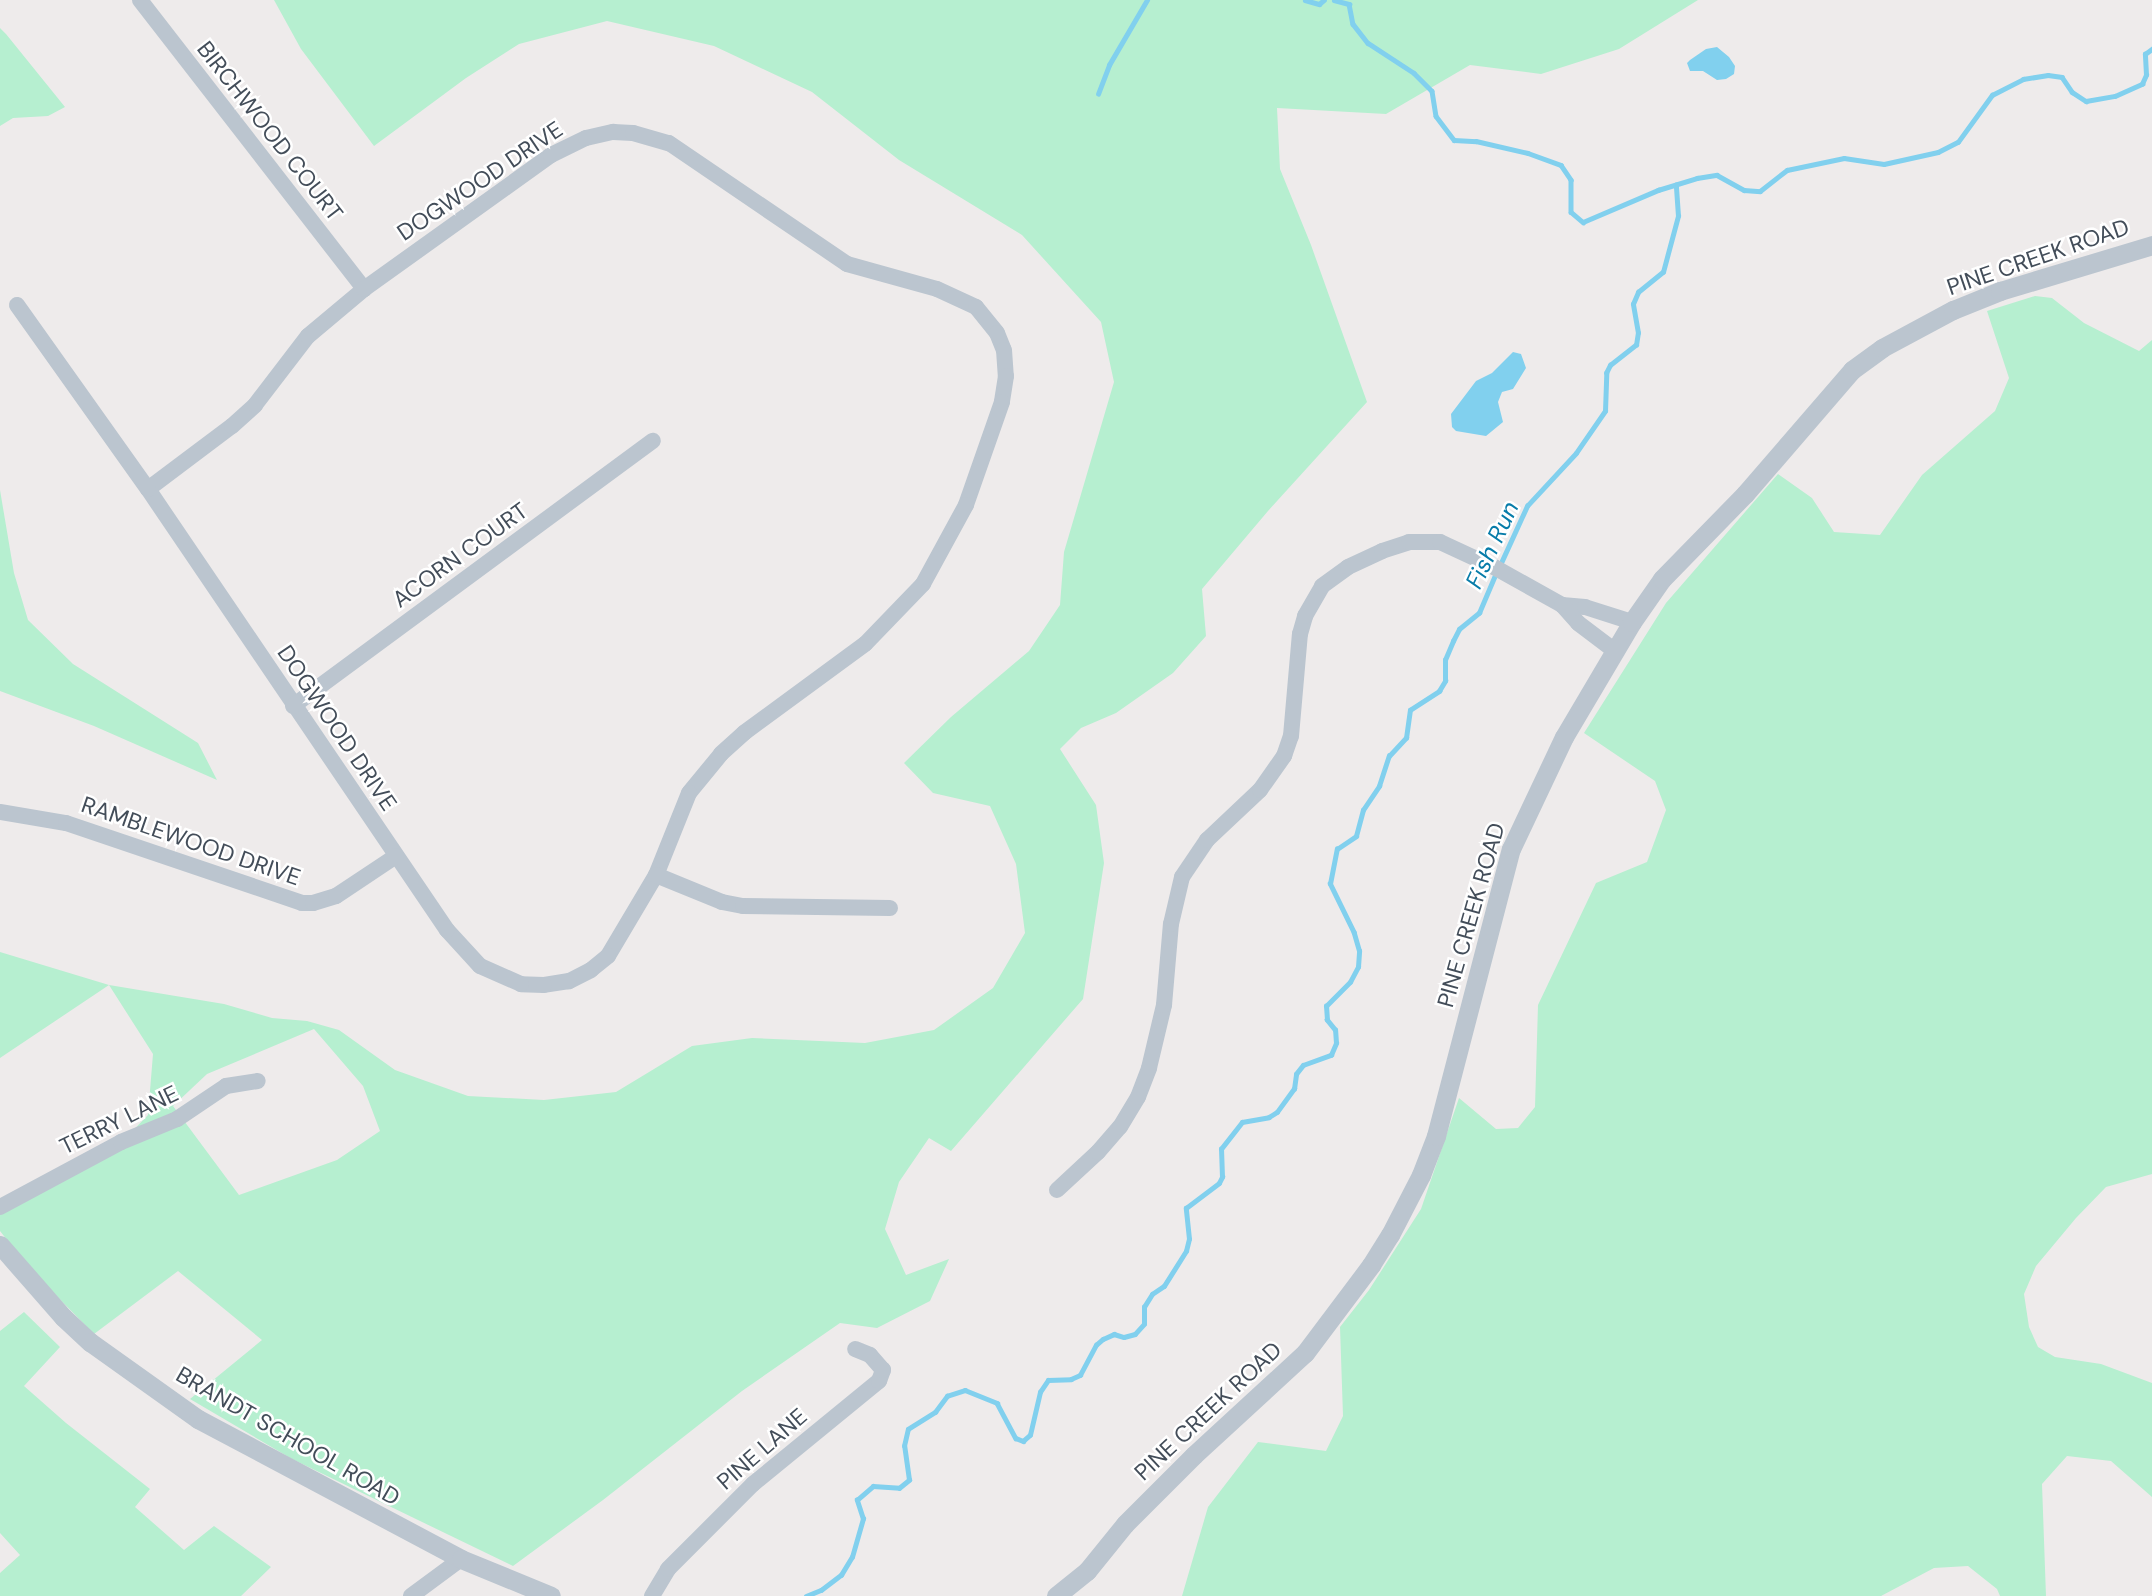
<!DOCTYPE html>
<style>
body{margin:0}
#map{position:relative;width:2152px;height:1596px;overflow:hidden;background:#eeebeb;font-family:"DM Sans",sans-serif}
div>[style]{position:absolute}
.green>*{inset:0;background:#b6efd0}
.water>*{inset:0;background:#81d0ee}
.stream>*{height:4.5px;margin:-2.25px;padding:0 2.25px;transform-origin:2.25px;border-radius:2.25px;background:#81d0ee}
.minor>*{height:16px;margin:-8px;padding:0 8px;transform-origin:8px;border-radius:8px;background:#bbc5cf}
.tertiary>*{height:19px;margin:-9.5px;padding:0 9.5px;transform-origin:9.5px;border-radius:9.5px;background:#bbc5cf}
span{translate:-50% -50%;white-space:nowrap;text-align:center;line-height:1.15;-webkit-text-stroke:5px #fff;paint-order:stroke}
.street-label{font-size:23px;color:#434d59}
.water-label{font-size:24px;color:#077ca9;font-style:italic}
</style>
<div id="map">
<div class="green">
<div style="clip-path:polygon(evenodd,274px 0,1698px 0,1619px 49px,1541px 74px,1470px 65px,1386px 114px,1277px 108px,1280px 169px,1311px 245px,1367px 402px,1268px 511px,1202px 589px,1206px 636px,1173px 673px,1116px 713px,1081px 728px,1060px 749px,1096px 805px,1104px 863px,1083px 999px,951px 1151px,929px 1138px,899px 1182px,885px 1229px,906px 1275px,949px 1259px,930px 1301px,877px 1328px,840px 1323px,742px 1391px,603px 1500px,513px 1566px,292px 1459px,190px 1399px,262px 1340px,178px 1271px,94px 1334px,30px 1269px,0 1231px,0 1212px,114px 1150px,148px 1115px,153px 1054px,109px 985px,0 1058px,0 952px,109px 985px,224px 1004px,272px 1018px,307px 1021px,339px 1030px,395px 1070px,468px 1096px,544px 1100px,616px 1092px,692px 1046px,752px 1038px,865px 1043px,934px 1030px,993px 988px,1025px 933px,1016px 864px,990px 806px,933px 793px,904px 763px,951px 717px,1029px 651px,1060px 605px,1064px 552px,1114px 382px,1101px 322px,1022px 235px,899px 160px,812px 92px,714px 46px,607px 21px,519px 44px,466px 78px,374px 146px,301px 49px,274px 0,314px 1029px,363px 1086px,380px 1131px,337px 1160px,239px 1195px,173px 1106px,207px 1074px,314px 1029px)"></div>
<div style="clip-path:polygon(0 28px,6px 34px,65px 107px,48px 116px,13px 118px,0 126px)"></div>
<div style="clip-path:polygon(2035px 296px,2052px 298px,2084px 323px,2139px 351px,2152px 340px,2152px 1174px,2106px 1187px,2076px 1218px,2036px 1266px,2024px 1294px,2029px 1327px,2038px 1347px,2055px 1357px,2101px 1364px,2152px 1383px,2152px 1497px,2111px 1461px,2067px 1456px,2042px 1484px,2046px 1596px,2000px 1596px,1997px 1589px,1968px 1566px,1934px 1568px,1881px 1596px,1182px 1596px,1208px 1507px,1258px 1442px,1326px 1451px,1343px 1416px,1340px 1327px,1369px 1290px,1421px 1209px,1459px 1098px,1496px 1129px,1518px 1128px,1535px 1107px,1538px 1005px,1596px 883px,1647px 862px,1666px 810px,1655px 781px,1584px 733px,1666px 603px,1778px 474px,1812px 498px,1834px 532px,1880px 535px,1922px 475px,1995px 411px,2009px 378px,1987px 311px)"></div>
<div style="clip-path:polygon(0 490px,14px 573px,28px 620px,73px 664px,198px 743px,217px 780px,94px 726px,0 691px)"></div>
<div style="clip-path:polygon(24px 1312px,60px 1347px,24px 1386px,66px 1423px,150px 1489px,135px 1507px,184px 1550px,214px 1526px,271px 1567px,241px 1596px,0 1596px,0 1573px,20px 1555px,0 1533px,0 1331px)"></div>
</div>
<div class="water">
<div style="clip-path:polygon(1717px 47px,1729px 57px,1735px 66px,1734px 74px,1726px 79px,1717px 80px,1703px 71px,1690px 71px,1687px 63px,1690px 60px,1706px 49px)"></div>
<div style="clip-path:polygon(1513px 352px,1521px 354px,1526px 368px,1513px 389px,1502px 392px,1498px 402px,1503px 422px,1486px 436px,1456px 431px,1452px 427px,1451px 414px,1476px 381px,1492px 373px)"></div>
</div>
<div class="stream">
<div style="left:1305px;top:0;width:15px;rotate:16deg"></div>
<div style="left:1319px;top:4px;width:6px;rotate:-39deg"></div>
<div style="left:1334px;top:0;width:16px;rotate:15deg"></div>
<div style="left:1349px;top:4px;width:20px;rotate:79deg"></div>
<div style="left:1353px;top:24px;width:24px;rotate:52deg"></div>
<div style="left:1368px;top:43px;width:55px;rotate:33.1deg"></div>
<div style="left:1414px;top:73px;width:25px;rotate:45deg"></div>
<div style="left:1432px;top:91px;width:25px;rotate:81deg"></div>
<div style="left:1436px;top:116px;width:30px;rotate:53deg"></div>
<div style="left:1454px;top:140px;width:22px;rotate:3deg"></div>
<div style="left:1476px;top:141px;width:53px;rotate:13deg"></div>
<div style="left:1528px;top:153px;width:35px;rotate:20deg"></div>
<div style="left:1561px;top:165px;width:18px;rotate:56deg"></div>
<div style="left:1571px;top:180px;width:32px;rotate:90deg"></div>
<div style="left:1571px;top:212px;width:16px;rotate:40deg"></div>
<div style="left:1583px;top:222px;width:82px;rotate:-23.1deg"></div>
<div style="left:1658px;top:190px;width:41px;rotate:-17.1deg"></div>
<div style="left:1697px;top:178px;width:20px;rotate:-9deg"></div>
<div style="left:1717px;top:175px;width:31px;rotate:29deg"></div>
<div style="left:1744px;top:190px;width:16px;rotate:4deg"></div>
<div style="left:1760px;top:191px;width:34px;rotate:-38deg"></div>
<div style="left:1787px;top:170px;width:58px;rotate:-11.9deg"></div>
<div style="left:1844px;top:158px;width:40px;rotate:8.5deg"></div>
<div style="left:1884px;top:164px;width:55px;rotate:-12.5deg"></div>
<div style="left:1938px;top:152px;width:22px;rotate:-27deg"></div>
<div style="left:1958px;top:142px;width:58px;rotate:-54.1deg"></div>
<div style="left:1992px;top:95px;width:35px;rotate:-27deg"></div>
<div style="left:2023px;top:79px;width:25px;rotate:-9deg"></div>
<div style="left:2048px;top:75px;width:14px;rotate:8deg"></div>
<div style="left:2062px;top:77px;width:18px;rotate:56deg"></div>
<div style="left:2072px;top:92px;width:17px;rotate:33deg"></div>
<div style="left:2086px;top:101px;width:29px;rotate:-10deg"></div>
<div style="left:2115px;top:96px;width:30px;rotate:-24deg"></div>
<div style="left:2142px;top:84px;width:10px;rotate:-66deg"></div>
<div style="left:2146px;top:75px;width:21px;rotate:-93deg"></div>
<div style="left:2145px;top:54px;width:9px;rotate:-36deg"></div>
<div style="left:1098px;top:94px;width:31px;rotate:-69deg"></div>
<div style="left:1109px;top:65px;width:75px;rotate:-59.7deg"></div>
<div style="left:1500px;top:565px;width:65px;rotate:-65.4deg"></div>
<div style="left:1527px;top:506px;width:72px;rotate:-47.2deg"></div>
<div style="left:1576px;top:453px;width:51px;rotate:-55.4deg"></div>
<div style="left:1605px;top:411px;width:38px;rotate:-88deg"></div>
<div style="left:1606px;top:373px;width:9px;rotate:-63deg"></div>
<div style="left:1610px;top:365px;width:33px;rotate:-38deg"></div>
<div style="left:1636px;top:345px;width:12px;rotate:-81deg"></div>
<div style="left:1638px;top:333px;width:29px;rotate:-100deg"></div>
<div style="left:1633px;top:304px;width:13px;rotate:-67deg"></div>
<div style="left:1638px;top:292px;width:32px;rotate:-39deg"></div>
<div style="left:1663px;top:272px;width:58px;rotate:-75deg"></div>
<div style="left:1678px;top:216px;width:31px;rotate:-94deg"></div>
<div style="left:806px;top:1596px;width:16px;rotate:-22deg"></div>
<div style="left:821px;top:1590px;width:25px;rotate:-37deg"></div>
<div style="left:841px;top:1575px;width:21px;rotate:-59deg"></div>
<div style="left:852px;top:1557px;width:40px;rotate:-74deg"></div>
<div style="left:863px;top:1519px;width:20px;rotate:-108deg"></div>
<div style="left:857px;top:1500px;width:21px;rotate:-41deg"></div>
<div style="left:873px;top:1486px;width:26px;rotate:4deg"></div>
<div style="left:899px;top:1488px;width:13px;rotate:-39deg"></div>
<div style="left:909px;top:1480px;width:34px;rotate:-98deg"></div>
<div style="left:904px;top:1446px;width:17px;rotate:-77deg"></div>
<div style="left:908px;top:1429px;width:32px;rotate:-32deg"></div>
<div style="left:935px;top:1412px;width:20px;rotate:-53deg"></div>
<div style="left:947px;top:1396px;width:19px;rotate:-18deg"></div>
<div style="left:965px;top:1390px;width:35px;rotate:22deg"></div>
<div style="left:997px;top:1403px;width:40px;rotate:62deg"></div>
<div style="left:1016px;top:1438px;width:8px;rotate:23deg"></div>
<div style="left:1023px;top:1441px;width:9px;rotate:-41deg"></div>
<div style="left:1030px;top:1435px;width:44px;rotate:-76.9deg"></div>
<div style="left:1040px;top:1392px;width:14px;rotate:-56deg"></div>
<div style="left:1048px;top:1380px;width:23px;rotate:-2deg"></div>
<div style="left:1071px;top:1379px;width:10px;rotate:-24deg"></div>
<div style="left:1080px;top:1375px;width:34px;rotate:-62deg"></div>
<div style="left:1096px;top:1345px;width:9px;rotate:-41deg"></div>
<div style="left:1103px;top:1339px;width:12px;rotate:-24deg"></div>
<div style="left:1114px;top:1334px;width:10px;rotate:17deg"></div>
<div style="left:1124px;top:1337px;width:11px;rotate:-15deg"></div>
<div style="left:1135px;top:1334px;width:13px;rotate:-48deg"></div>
<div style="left:1144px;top:1324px;width:17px;rotate:-90deg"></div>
<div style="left:1144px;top:1307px;width:15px;rotate:-58deg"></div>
<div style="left:1152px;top:1294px;width:14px;rotate:-34deg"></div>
<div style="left:1164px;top:1286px;width:41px;rotate:-57.8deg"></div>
<div style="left:1186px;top:1251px;width:12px;rotate:-76deg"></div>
<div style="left:1189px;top:1239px;width:31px;rotate:-96deg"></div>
<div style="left:1186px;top:1208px;width:41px;rotate:-37.1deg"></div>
<div style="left:1219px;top:1183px;width:7px;rotate:-63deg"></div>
<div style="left:1222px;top:1177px;width:28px;rotate:-92deg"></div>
<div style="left:1221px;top:1149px;width:34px;rotate:-52deg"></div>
<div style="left:1242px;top:1122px;width:27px;rotate:-10deg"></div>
<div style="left:1269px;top:1117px;width:9px;rotate:-32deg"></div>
<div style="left:1277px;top:1112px;width:29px;rotate:-54deg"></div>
<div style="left:1294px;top:1089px;width:15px;rotate:-82deg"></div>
<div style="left:1296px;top:1074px;width:11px;rotate:-52deg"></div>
<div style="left:1303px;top:1065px;width:30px;rotate:-20deg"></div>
<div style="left:1331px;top:1055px;width:13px;rotate:-67deg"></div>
<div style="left:1336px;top:1043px;width:13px;rotate:-94deg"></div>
<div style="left:1335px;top:1030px;width:13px;rotate:-129deg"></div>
<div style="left:1327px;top:1020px;width:14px;rotate:-94deg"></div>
<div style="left:1326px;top:1006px;width:34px;rotate:-45deg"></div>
<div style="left:1350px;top:982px;width:17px;rotate:-62deg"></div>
<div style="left:1358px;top:967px;width:16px;rotate:-86deg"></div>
<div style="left:1359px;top:951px;width:19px;rotate:-106deg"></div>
<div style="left:1354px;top:933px;width:55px;rotate:-116.1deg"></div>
<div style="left:1330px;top:884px;width:36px;rotate:-79deg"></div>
<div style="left:1337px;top:849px;width:23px;rotate:-34deg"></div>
<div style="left:1356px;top:836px;width:27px;rotate:-75deg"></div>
<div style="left:1363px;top:810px;width:29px;rotate:-56deg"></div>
<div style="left:1379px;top:786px;width:32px;rotate:-72deg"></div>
<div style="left:1389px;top:756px;width:25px;rotate:-47deg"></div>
<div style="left:1406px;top:738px;width:28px;rotate:-82deg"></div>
<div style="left:1410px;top:710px;width:35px;rotate:-33deg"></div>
<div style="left:1439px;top:691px;width:12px;rotate:-59deg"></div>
<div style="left:1445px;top:681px;width:21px;rotate:-90deg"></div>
<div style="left:1445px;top:660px;width:21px;rotate:-67deg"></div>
<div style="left:1453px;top:641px;width:13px;rotate:-63deg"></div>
<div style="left:1459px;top:629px;width:26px;rotate:-39deg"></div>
<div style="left:1479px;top:613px;width:43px;rotate:-67deg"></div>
</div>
<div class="minor">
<div style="left:140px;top:0;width:366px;rotate:52.2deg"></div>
<div style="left:613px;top:132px;width:20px;rotate:3deg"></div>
<div style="left:633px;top:133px;width:37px;rotate:16deg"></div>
<div style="left:669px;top:143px;width:215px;rotate:34.2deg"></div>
<div style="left:847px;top:264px;width:93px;rotate:15.5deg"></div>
<div style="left:937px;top:289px;width:43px;rotate:24.8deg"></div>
<div style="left:976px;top:307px;width:33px;rotate:51deg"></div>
<div style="left:997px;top:333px;width:18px;rotate:68deg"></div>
<div style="left:1004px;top:350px;width:26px;rotate:86deg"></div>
<div style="left:1006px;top:376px;width:26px;rotate:99deg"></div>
<div style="left:1002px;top:402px;width:109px;rotate:109.3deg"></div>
<div style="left:966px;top:505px;width:90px;rotate:118.6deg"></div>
<div style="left:923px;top:584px;width:83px;rotate:134deg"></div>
<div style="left:865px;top:644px;width:150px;rotate:143.7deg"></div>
<div style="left:744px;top:733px;width:31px;rotate:138deg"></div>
<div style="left:721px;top:754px;width:50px;rotate:129.4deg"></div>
<div style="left:689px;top:793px;width:88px;rotate:111.9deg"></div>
<div style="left:656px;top:875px;width:94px;rotate:120.7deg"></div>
<div style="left:608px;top:956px;width:22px;rotate:141deg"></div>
<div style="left:591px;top:970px;width:25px;rotate:153deg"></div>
<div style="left:569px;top:981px;width:25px;rotate:171deg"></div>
<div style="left:544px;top:985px;width:23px;rotate:-178deg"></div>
<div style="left:521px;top:984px;width:45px;rotate:-156.3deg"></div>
<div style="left:480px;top:966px;width:49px;rotate:-132.5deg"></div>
<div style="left:447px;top:930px;width:533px;rotate:-124.14deg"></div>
<div style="left:148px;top:489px;width:105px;rotate:-36.9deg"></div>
<div style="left:232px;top:426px;width:31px;rotate:-42deg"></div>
<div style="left:255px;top:405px;width:87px;rotate:-52.5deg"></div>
<div style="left:308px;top:336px;width:73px;rotate:-40deg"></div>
<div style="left:364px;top:289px;width:230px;rotate:-35.6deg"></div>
<div style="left:551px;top:155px;width:39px;rotate:-26deg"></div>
<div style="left:586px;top:138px;width:28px;rotate:-13deg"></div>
<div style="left:17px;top:305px;width:226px;rotate:54.6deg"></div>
<div style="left:1562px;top:605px;width:23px;rotate:5deg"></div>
<div style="left:1585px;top:607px;width:49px;rotate:17.7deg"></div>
<div style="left:293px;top:706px;width:447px;rotate:-36.4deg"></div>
<div style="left:0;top:812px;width:67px;rotate:9.5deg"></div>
<div style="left:66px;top:823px;width:249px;rotate:18.7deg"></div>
<div style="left:302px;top:903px;width:11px"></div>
<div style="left:313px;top:903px;width:24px;rotate:-17deg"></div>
<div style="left:336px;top:896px;width:72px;rotate:-33.7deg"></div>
<div style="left:656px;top:875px;width:71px;rotate:22.2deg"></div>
<div style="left:722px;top:902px;width:21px;rotate:11deg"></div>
<div style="left:743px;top:906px;width:147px;rotate:0.8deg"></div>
<div style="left:1057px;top:1190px;width:56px;rotate:-42.8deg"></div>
<div style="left:1098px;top:1152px;width:33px;rotate:-49deg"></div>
<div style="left:1120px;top:1127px;width:35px;rotate:-59deg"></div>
<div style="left:1138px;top:1097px;width:31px;rotate:-69deg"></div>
<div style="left:1149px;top:1068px;width:65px;rotate:-76.6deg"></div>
<div style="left:1164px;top:1005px;width:81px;rotate:-85.1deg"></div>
<div style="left:1171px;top:924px;width:48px;rotate:-76.8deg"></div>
<div style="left:1182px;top:877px;width:45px;rotate:-56deg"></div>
<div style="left:1207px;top:840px;width:73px;rotate:-43.3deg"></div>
<div style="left:1260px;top:790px;width:42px;rotate:-54.8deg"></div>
<div style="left:1284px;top:756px;width:21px;rotate:-71deg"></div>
<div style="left:1291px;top:736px;width:102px;rotate:-85deg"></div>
<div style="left:1300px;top:634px;width:19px;rotate:-74deg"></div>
<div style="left:1305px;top:616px;width:34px;rotate:-60deg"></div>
<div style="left:1322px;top:586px;width:32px;rotate:-36deg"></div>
<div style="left:1348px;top:567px;width:38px;rotate:-25deg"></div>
<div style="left:1382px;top:551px;width:28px;rotate:-18deg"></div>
<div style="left:1409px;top:542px;width:31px"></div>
<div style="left:1440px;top:542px;width:60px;rotate:24.8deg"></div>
<div style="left:1494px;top:567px;width:78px;rotate:29.2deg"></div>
<div style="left:1562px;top:605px;width:24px;rotate:48deg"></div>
<div style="left:1578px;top:623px;width:46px;rotate:37.1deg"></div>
<div style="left:0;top:1207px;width:137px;rotate:-28.2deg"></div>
<div style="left:121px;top:1142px;width:61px;rotate:-22.3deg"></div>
<div style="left:177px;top:1119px;width:59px;rotate:-34deg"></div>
<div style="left:226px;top:1086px;width:32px;rotate:-9deg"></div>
<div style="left:411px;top:1596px;width:62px;rotate:-36.5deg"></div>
<div style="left:652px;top:1596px;width:31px;rotate:-59deg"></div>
<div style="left:668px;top:1569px;width:120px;rotate:-45deg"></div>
<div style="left:753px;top:1484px;width:163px;rotate:-39.3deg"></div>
<div style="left:879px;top:1381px;width:12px;rotate:-70deg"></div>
<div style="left:883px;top:1370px;width:20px;rotate:-131deg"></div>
<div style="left:870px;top:1355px;width:16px;rotate:-158deg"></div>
</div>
<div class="tertiary">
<div style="left:0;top:1245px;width:96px;rotate:48.8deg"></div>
<div style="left:63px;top:1317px;width:37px;rotate:43deg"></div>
<div style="left:90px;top:1342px;width:133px;rotate:35.5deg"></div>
<div style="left:198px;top:1419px;width:298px;rotate:28deg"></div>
<div style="left:461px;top:1559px;width:97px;rotate:22.3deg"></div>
<div style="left:1056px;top:1596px;width:40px;rotate:-39deg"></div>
<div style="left:1087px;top:1571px;width:60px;rotate:-51deg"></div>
<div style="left:1125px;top:1524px;width:98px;rotate:-45deg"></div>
<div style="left:1194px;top:1455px;width:151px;rotate:-42.6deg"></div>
<div style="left:1305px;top:1353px;width:110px;rotate:-53.1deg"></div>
<div style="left:1371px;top:1265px;width:36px;rotate:-58deg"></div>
<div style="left:1390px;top:1235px;width:68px;rotate:-62.7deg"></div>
<div style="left:1421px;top:1175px;width:42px;rotate:-69deg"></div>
<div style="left:1436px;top:1136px;width:297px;rotate:-75.4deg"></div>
<div style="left:1511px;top:849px;width:124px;rotate:-64.7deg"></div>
<div style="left:1564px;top:737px;width:134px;rotate:-59.4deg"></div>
<div style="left:1632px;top:622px;width:52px;rotate:-55.1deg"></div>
<div style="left:1662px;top:579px;width:119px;rotate:-45.7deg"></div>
<div style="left:1745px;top:494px;width:164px;rotate:-49.2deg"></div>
<div style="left:1852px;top:370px;width:37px;rotate:-36deg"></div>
<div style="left:1882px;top:348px;width:81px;rotate:-28.2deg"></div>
<div style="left:1953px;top:310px;width:51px;rotate:-22deg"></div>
<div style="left:2000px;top:291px;width:159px;rotate:-16.8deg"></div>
</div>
<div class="street-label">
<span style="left:270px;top:131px;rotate:52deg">BIRCHWOOD COURT</span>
<span style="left:480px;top:181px;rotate:-34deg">DOGWOOD DRIVE</span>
<span style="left:2038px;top:257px;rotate:-19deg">PINE CREEK ROAD</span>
<span style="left:460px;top:555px;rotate:-36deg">ACORN COURT</span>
<span style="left:337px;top:728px;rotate:56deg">DOGWOOD DRIVE</span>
<span style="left:191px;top:841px;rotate:19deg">RAMBLEWOOD DRIVE</span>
<span style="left:1471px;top:915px;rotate:-74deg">PINE CREEK ROAD</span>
<span style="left:119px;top:1120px;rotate:-26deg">TERRY LANE</span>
<span style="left:1208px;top:1411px;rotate:-43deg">PINE CREEK ROAD</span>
<span style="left:288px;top:1436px;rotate:30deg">BRANDT SCHOOL ROAD</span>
<span style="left:762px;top:1449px;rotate:-41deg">PINE LANE</span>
</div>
<div class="water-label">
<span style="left:1492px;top:545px;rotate:-65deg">Fish Run</span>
</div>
</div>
